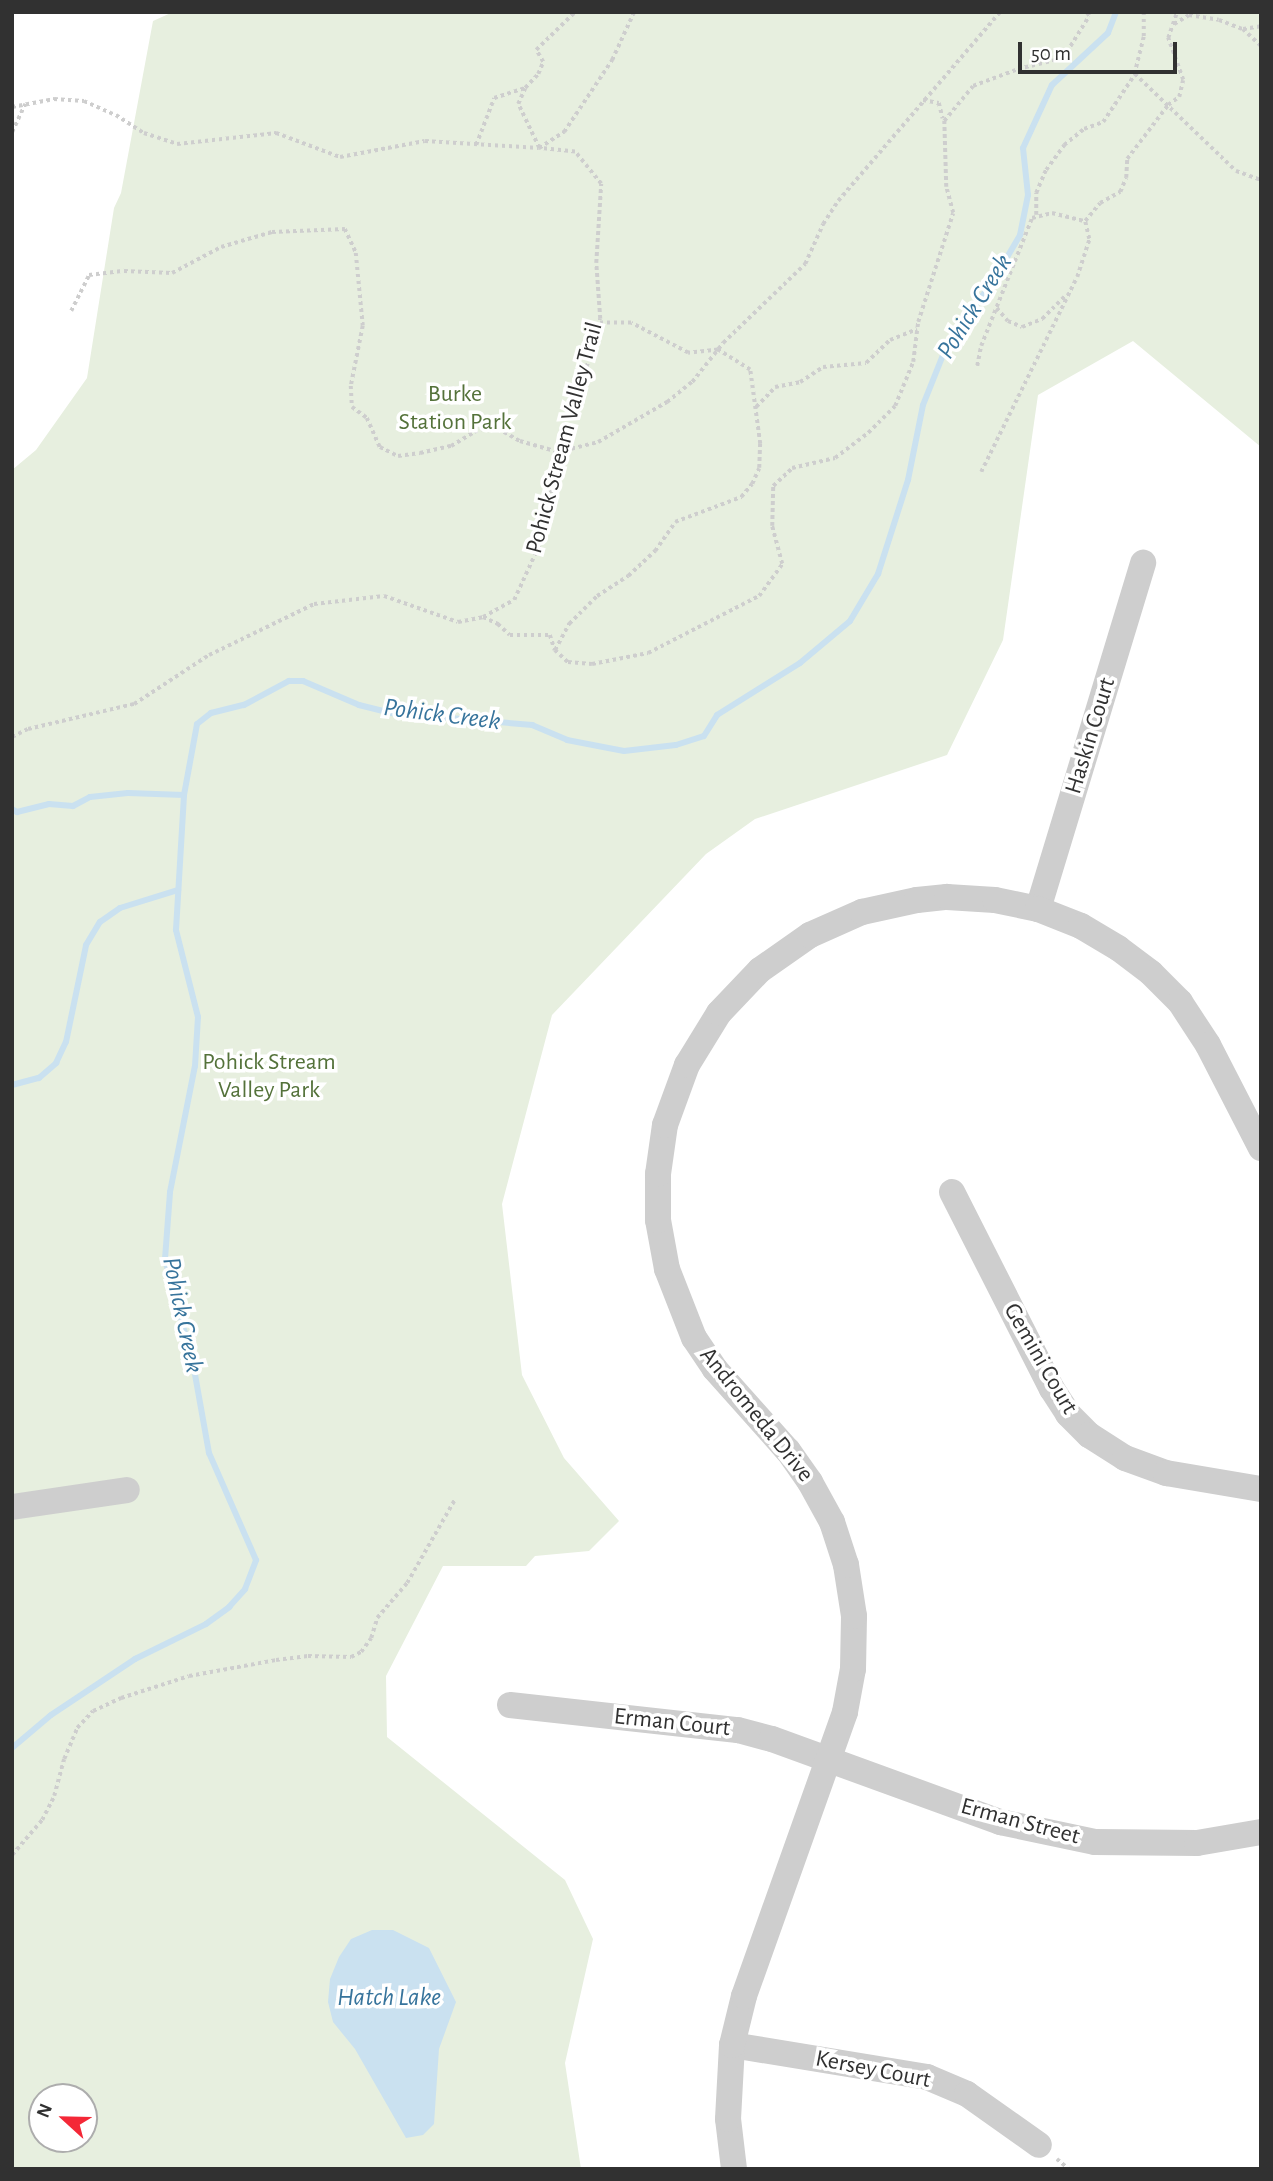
<!DOCTYPE html>
<style>
body{margin:0}
#map{position:relative;width:1273px;height:2181px;overflow:hidden;background:#fff;font-family:"Alegreya Sans",sans-serif}
div>[style]{position:absolute}
.green>*{inset:0;background:#e7efdf}
.water>*{inset:0;background:#cae1f0}
.stream>*{height:6px;margin:-3px;padding:0 3px;transform-origin:3px;border-radius:3px;background:#cae1f0}
.path>*{height:3.5px;margin-top:-1.75px;transform-origin:0;background:repeating-linear-gradient(90deg,#cecece 0 3.5px,transparent 0 7px)}
.minor>*{height:26px;margin:-13px;padding:0 13px;transform-origin:13px;border-radius:13px;background:#cecece}
span{translate:-50% -50%;white-space:nowrap;text-align:center;line-height:1.15;-webkit-text-stroke:7px #fff;paint-order:stroke}
.park-label{font-size:24px;color:#54723a}
.street-label{font-size:24px;color:#313131}
.water-label{font-size:26px;color:#37749c;font-style:italic}
.frame{position:absolute;inset:0;border:14px solid #313131;pointer-events:none}
.north{position:absolute;left:28px;top:2083px;width:70px;height:70px;box-sizing:border-box;background:#fff;border:2px solid #adadad;border-radius:50%;rotate:292deg;font-size:19px;font-weight:700;line-height:28px;text-align:center;color:#313131}
.north::after{content:'';display:block;margin:auto;width:24px;height:32px;background:#f42837;clip-path:polygon(50% 0,100% 100%,50% 72%,0 100%)}
.scale{position:absolute;left:1018px;top:42px;width:159px;height:32px;box-sizing:border-box;border:4px solid #313131;border-top:0;padding-left:9px;font-size:21px;line-height:24px;white-space:nowrap;color:#313131;-webkit-text-stroke:5px #fff;paint-order:stroke}
</style>
<div id="map">
<div class="green">
<div style="clip-path:polygon(evenodd,173px 12px,1261px 12px,1261px 447px,1133px 341px,1038px 395px,1003px 640px,947px 755px,755px 819px,706px 854px,552px 1015px,502px 1204px,522px 1375px,564px 1458px,619px 1521px,589px 1551px,535px 1556px,526px 1566px,443px 1566px,386px 1676px,387px 1737px,565px 1880px,593px 1939px,565px 2063px,581px 2169px,12px 2169px,12px 470px,36px 450px,87px 378px,114px 208px,121px 193px,153px 21px,173px 12px,42px 2097px,84px 2097px,84px 2139px,42px 2139px,42px 2097px)"></div>
</div>
<div class="water">
<div style="clip-path:polygon(372px 1930px,393px 1930px,429px 1948px,456px 2002px,439px 2049px,434px 2124px,423px 2135px,406px 2138px,355px 2049px,333px 2022px,328px 2002px,330px 1979px,339px 1957px,351px 1939px)"></div>
</div>
<div class="stream">
<div style="left:12px;top:809px;width:6px;rotate:31deg"></div>
<div style="left:17px;top:812px;width:33px;rotate:-14deg"></div>
<div style="left:49px;top:804px;width:24px;rotate:5deg"></div>
<div style="left:73px;top:806px;width:19px;rotate:-28deg"></div>
<div style="left:90px;top:797px;width:38px;rotate:-6deg"></div>
<div style="left:128px;top:793px;width:56px;rotate:2deg"></div>
<div style="left:12px;top:1085px;width:28px;rotate:-15deg"></div>
<div style="left:39px;top:1078px;width:23px;rotate:-41deg"></div>
<div style="left:56px;top:1063px;width:23px;rotate:-65deg"></div>
<div style="left:66px;top:1042px;width:99px;rotate:-78.3deg"></div>
<div style="left:86px;top:945px;width:27px;rotate:-59deg"></div>
<div style="left:100px;top:922px;width:24px;rotate:-35deg"></div>
<div style="left:120px;top:908px;width:61px;rotate:-17.2deg"></div>
<div style="left:12px;top:1748px;width:51px;rotate:-40.2deg"></div>
<div style="left:51px;top:1715px;width:101px;rotate:-33.7deg"></div>
<div style="left:135px;top:1659px;width:79px;rotate:-26.2deg"></div>
<div style="left:206px;top:1624px;width:29px;rotate:-36deg"></div>
<div style="left:229px;top:1607px;width:24px;rotate:-48deg"></div>
<div style="left:245px;top:1589px;width:31px;rotate:-69deg"></div>
<div style="left:256px;top:1560px;width:117px;rotate:-113.7deg"></div>
<div style="left:209px;top:1453px;width:91px;rotate:-100.1deg"></div>
<div style="left:193px;top:1363px;width:108px;rotate:-105.1deg"></div>
<div style="left:165px;top:1259px;width:67px;rotate:-85.7deg"></div>
<div style="left:170px;top:1192px;width:128px;rotate:-78.8deg"></div>
<div style="left:195px;top:1066px;width:49px;rotate:-86.5deg"></div>
<div style="left:198px;top:1017px;width:90px;rotate:-104.2deg"></div>
<div style="left:176px;top:930px;width:135px;rotate:-86.6deg"></div>
<div style="left:184px;top:795px;width:72px;rotate:-79.6deg"></div>
<div style="left:197px;top:724px;width:18px;rotate:-38deg"></div>
<div style="left:211px;top:713px;width:34px;rotate:-14deg"></div>
<div style="left:244px;top:705px;width:51px;rotate:-28.1deg"></div>
<div style="left:289px;top:681px;width:14px"></div>
<div style="left:303px;top:681px;width:61px;rotate:23.2deg"></div>
<div style="left:359px;top:705px;width:32px;rotate:14deg"></div>
<div style="left:390px;top:713px;width:143px;rotate:4.8deg"></div>
<div style="left:532px;top:725px;width:38px;rotate:23deg"></div>
<div style="left:567px;top:740px;width:58px;rotate:10.9deg"></div>
<div style="left:624px;top:751px;width:52px;rotate:-6.6deg"></div>
<div style="left:676px;top:745px;width:29px;rotate:-18deg"></div>
<div style="left:704px;top:736px;width:25px;rotate:-58deg"></div>
<div style="left:717px;top:715px;width:98px;rotate:-32.1deg"></div>
<div style="left:800px;top:663px;width:65px;rotate:-40deg"></div>
<div style="left:850px;top:621px;width:55px;rotate:-59.2deg"></div>
<div style="left:878px;top:574px;width:99px;rotate:-72.3deg"></div>
<div style="left:908px;top:480px;width:76px;rotate:-78.7deg"></div>
<div style="left:923px;top:405px;width:70px;rotate:-68.2deg"></div>
<div style="left:949px;top:340px;width:71px;rotate:-53deg"></div>
<div style="left:992px;top:283px;width:56px;rotate:-59.7deg"></div>
<div style="left:1020px;top:235px;width:41px;rotate:-78.7deg"></div>
<div style="left:1028px;top:195px;width:47px;rotate:-96.1deg"></div>
<div style="left:1023px;top:148px;width:69px;rotate:-65.3deg"></div>
<div style="left:1052px;top:85px;width:76px;rotate:-42.9deg"></div>
<div style="left:1108px;top:33px;width:22px;rotate:-69deg"></div>
</div>
<div class="path">
<div style="left:1144px;top:12px;width:25px;rotate:90deg"></div>
<div style="left:1144px;top:37px;width:38px;rotate:104deg"></div>
<div style="left:1135px;top:74px;width:140px;rotate:43.8deg"></div>
<div style="left:1236px;top:171px;width:27px;rotate:20deg"></div>
<div style="left:1174px;top:24px;width:17px;rotate:-31deg"></div>
<div style="left:1189px;top:15px;width:30px;rotate:9deg"></div>
<div style="left:1219px;top:20px;width:26px;rotate:21deg"></div>
<div style="left:1243px;top:29px;width:25px;rotate:43deg"></div>
<div style="left:1243px;top:29px;width:18px;rotate:-9deg"></div>
<div style="left:923px;top:100px;width:16px;rotate:11deg"></div>
<div style="left:939px;top:103px;width:16px;rotate:76deg"></div>
<div style="left:12px;top:107px;width:43px;rotate:-10.8deg"></div>
<div style="left:54px;top:99px;width:30px;rotate:4deg"></div>
<div style="left:84px;top:101px;width:35px;rotate:24deg"></div>
<div style="left:116px;top:115px;width:33px;rotate:33deg"></div>
<div style="left:144px;top:133px;width:35px;rotate:18deg"></div>
<div style="left:177px;top:144px;width:100px;rotate:-6.3deg"></div>
<div style="left:276px;top:133px;width:68px;rotate:20.6deg"></div>
<div style="left:340px;top:157px;width:86px;rotate:-10.7deg"></div>
<div style="left:425px;top:141px;width:114px;rotate:3.5deg"></div>
<div style="left:539px;top:148px;width:30px;rotate:-33deg"></div>
<div style="left:564px;top:132px;width:87px;rotate:-56.3deg"></div>
<div style="left:612px;top:60px;width:53px;rotate:-65.4deg"></div>
<div style="left:12px;top:132px;width:31px;rotate:-65deg"></div>
<div style="left:476px;top:145px;width:50px;rotate:-69deg"></div>
<div style="left:494px;top:98px;width:33px;rotate:-18deg"></div>
<div style="left:525px;top:88px;width:19px;rotate:-47deg"></div>
<div style="left:538px;top:74px;width:13px;rotate:-67deg"></div>
<div style="left:543px;top:62px;width:14px;rotate:-120deg"></div>
<div style="left:536px;top:50px;width:54px;rotate:-44.3deg"></div>
<div style="left:1036px;top:215px;width:22px;rotate:-90deg"></div>
<div style="left:1036px;top:193px;width:25px;rotate:-67deg"></div>
<div style="left:1046px;top:170px;width:31px;rotate:-54deg"></div>
<div style="left:1064px;top:145px;width:26px;rotate:-39deg"></div>
<div style="left:1084px;top:129px;width:20px;rotate:-20deg"></div>
<div style="left:1103px;top:122px;width:58px;rotate:-56.3deg"></div>
<div style="left:997px;top:308px;width:17px;rotate:50deg"></div>
<div style="left:1008px;top:321px;width:15px;rotate:23deg"></div>
<div style="left:1022px;top:327px;width:22px;rotate:-22deg"></div>
<div style="left:1042px;top:319px;width:35px;rotate:-45deg"></div>
<div style="left:71px;top:311px;width:40px;rotate:-63.4deg"></div>
<div style="left:89px;top:275px;width:35px;rotate:-7deg"></div>
<div style="left:124px;top:271px;width:48px;rotate:2.4deg"></div>
<div style="left:172px;top:273px;width:55px;rotate:-28deg"></div>
<div style="left:221px;top:247px;width:53px;rotate:-16.4deg"></div>
<div style="left:272px;top:232px;width:73px;rotate:-2.4deg"></div>
<div style="left:345px;top:229px;width:26px;rotate:65deg"></div>
<div style="left:356px;top:253px;width:73px;rotate:84.5deg"></div>
<div style="left:363px;top:326px;width:61px;rotate:101.3deg"></div>
<div style="left:351px;top:386px;width:21px;rotate:87deg"></div>
<div style="left:352px;top:407px;width:19px;rotate:36deg"></div>
<div style="left:367px;top:418px;width:32px;rotate:66deg"></div>
<div style="left:380px;top:447px;width:20px;rotate:27deg"></div>
<div style="left:398px;top:456px;width:22px;rotate:-8deg"></div>
<div style="left:420px;top:453px;width:32px;rotate:-13deg"></div>
<div style="left:451px;top:446px;width:27px;rotate:-31deg"></div>
<div style="left:474px;top:432px;width:19px;rotate:-21deg"></div>
<div style="left:492px;top:425px;width:32px;rotate:30deg"></div>
<div style="left:520px;top:441px;width:40px;rotate:16deg"></div>
<div style="left:558px;top:452px;width:41px;rotate:-14deg"></div>
<div style="left:598px;top:442px;width:80px;rotate:-30.1deg"></div>
<div style="left:667px;top:402px;width:32px;rotate:-39deg"></div>
<div style="left:692px;top:382px;width:50px;rotate:-51.5deg"></div>
<div style="left:723px;top:343px;width:114px;rotate:-43.9deg"></div>
<div style="left:805px;top:264px;width:44px;rotate:-65.8deg"></div>
<div style="left:823px;top:224px;width:27px;rotate:-57deg"></div>
<div style="left:838px;top:201px;width:249px;rotate:-49.4deg"></div>
<div style="left:977px;top:366px;width:20px;rotate:-79deg"></div>
<div style="left:981px;top:346px;width:138px;rotate:-68.3deg"></div>
<div style="left:1032px;top:218px;width:21px;rotate:-14deg"></div>
<div style="left:1052px;top:213px;width:34px;rotate:14deg"></div>
<div style="left:756px;top:407px;width:28px;rotate:-46deg"></div>
<div style="left:775px;top:387px;width:25px;rotate:-11deg"></div>
<div style="left:800px;top:382px;width:27px;rotate:-33deg"></div>
<div style="left:823px;top:367px;width:43px;rotate:-5.3deg"></div>
<div style="left:866px;top:363px;width:33px;rotate:-44deg"></div>
<div style="left:890px;top:340px;width:29px;rotate:-22deg"></div>
<div style="left:981px;top:472px;width:217px;rotate:-63.8deg"></div>
<div style="left:1077px;top:277px;width:40px;rotate:-72deg"></div>
<div style="left:1089px;top:239px;width:18px;rotate:-103deg"></div>
<div style="left:1085px;top:221px;width:23px;rotate:-50deg"></div>
<div style="left:1100px;top:203px;width:23px;rotate:-29deg"></div>
<div style="left:1120px;top:192px;width:15px;rotate:-67deg"></div>
<div style="left:1126px;top:178px;width:19px;rotate:-87deg"></div>
<div style="left:1127px;top:159px;width:68px;rotate:-52.8deg"></div>
<div style="left:1168px;top:105px;width:14px;rotate:-36deg"></div>
<div style="left:1179px;top:97px;width:17px;rotate:-77deg"></div>
<div style="left:1183px;top:80px;width:45px;rotate:-109.7deg"></div>
<div style="left:1168px;top:38px;width:28px;rotate:-71deg"></div>
<div style="left:483px;top:617px;width:17px;rotate:25deg"></div>
<div style="left:498px;top:624px;width:16px;rotate:43deg"></div>
<div style="left:510px;top:635px;width:40px"></div>
<div style="left:550px;top:635px;width:16px;rotate:72deg"></div>
<div style="left:555px;top:650px;width:18px;rotate:43deg"></div>
<div style="left:568px;top:662px;width:24px;rotate:5deg"></div>
<div style="left:592px;top:664px;width:57px;rotate:-11.1deg"></div>
<div style="left:648px;top:653px;width:125px;rotate:-27.2deg"></div>
<div style="left:759px;top:596px;width:39px;rotate:-54deg"></div>
<div style="left:782px;top:564px;width:39px;rotate:-105deg"></div>
<div style="left:772px;top:526px;width:40px;rotate:-88.6deg"></div>
<div style="left:773px;top:486px;width:26px;rotate:-43deg"></div>
<div style="left:792px;top:468px;width:44px;rotate:-13.1deg"></div>
<div style="left:835px;top:458px;width:41px;rotate:-37.1deg"></div>
<div style="left:868px;top:433px;width:38px;rotate:-45deg"></div>
<div style="left:895px;top:406px;width:48px;rotate:-67.8deg"></div>
<div style="left:913px;top:362px;width:40px;rotate:-82.9deg"></div>
<div style="left:918px;top:322px;width:114px;rotate:-72.2deg"></div>
<div style="left:953px;top:213px;width:27px;rotate:-105deg"></div>
<div style="left:946px;top:187px;width:66px;rotate:-91.7deg"></div>
<div style="left:944px;top:121px;width:45px;rotate:-50.4deg"></div>
<div style="left:973px;top:86px;width:48px;rotate:-20.7deg"></div>
<div style="left:1018px;top:69px;width:46px;rotate:-13.7deg"></div>
<div style="left:1063px;top:58px;width:49px;rotate:-58.2deg"></div>
<div style="left:1089px;top:16px;width:5px;rotate:-127deg"></div>
<div style="left:555px;top:650px;width:30px;rotate:-62deg"></div>
<div style="left:569px;top:624px;width:40px;rotate:-45deg"></div>
<div style="left:597px;top:596px;width:37px;rotate:-33deg"></div>
<div style="left:628px;top:576px;width:37px;rotate:-43deg"></div>
<div style="left:655px;top:551px;width:35px;rotate:-55deg"></div>
<div style="left:675px;top:522px;width:71px;rotate:-20.7deg"></div>
<div style="left:741px;top:497px;width:17px;rotate:-50deg"></div>
<div style="left:752px;top:484px;width:17px;rotate:-66deg"></div>
<div style="left:759px;top:468px;width:24px;rotate:-88deg"></div>
<div style="left:760px;top:444px;width:75px;rotate:-97.7deg"></div>
<div style="left:750px;top:370px;width:38px;rotate:-148deg"></div>
<div style="left:718px;top:350px;width:30px;rotate:174deg"></div>
<div style="left:688px;top:353px;width:64px;rotate:-152.2deg"></div>
<div style="left:631px;top:323px;width:32px;rotate:180deg"></div>
<div style="left:12px;top:737px;width:18px;rotate:-27deg"></div>
<div style="left:28px;top:729px;width:109px;rotate:-13.3deg"></div>
<div style="left:134px;top:704px;width:90px;rotate:-33.2deg"></div>
<div style="left:209px;top:655px;width:117px;rotate:-25.9deg"></div>
<div style="left:314px;top:604px;width:70px;rotate:-6.5deg"></div>
<div style="left:384px;top:596px;width:78px;rotate:19.4deg"></div>
<div style="left:458px;top:622px;width:25px;rotate:-11deg"></div>
<div style="left:483px;top:617px;width:35px;rotate:-29deg"></div>
<div style="left:514px;top:600px;width:65px;rotate:-65.4deg"></div>
<div style="left:541px;top:541px;width:117px;rotate:-78.7deg"></div>
<div style="left:564px;top:426px;width:77px;rotate:-69.4deg"></div>
<div style="left:591px;top:354px;width:36px;rotate:-76deg"></div>
<div style="left:600px;top:319px;width:56px;rotate:-94.1deg"></div>
<div style="left:596px;top:263px;width:79px;rotate:-86.4deg"></div>
<div style="left:601px;top:184px;width:41px;rotate:-129.1deg"></div>
<div style="left:575px;top:152px;width:36px;rotate:-174deg"></div>
<div style="left:539px;top:148px;width:49px;rotate:-115.5deg"></div>
<div style="left:518px;top:104px;width:17px;rotate:-66deg"></div>
<div style="left:12px;top:1855px;width:46px;rotate:-49.4deg"></div>
<div style="left:42px;top:1820px;width:27px;rotate:-63deg"></div>
<div style="left:54px;top:1796px;width:38px;rotate:-75deg"></div>
<div style="left:64px;top:1759px;width:34px;rotate:-67deg"></div>
<div style="left:77px;top:1728px;width:23px;rotate:-47deg"></div>
<div style="left:93px;top:1711px;width:31px;rotate:-25deg"></div>
<div style="left:121px;top:1698px;width:71px;rotate:-17.9deg"></div>
<div style="left:189px;top:1676px;width:88px;rotate:-10.4deg"></div>
<div style="left:276px;top:1660px;width:32px;rotate:-7deg"></div>
<div style="left:308px;top:1656px;width:43px;rotate:1.3deg"></div>
<div style="left:351px;top:1657px;width:11px;rotate:-27deg"></div>
<div style="left:361px;top:1652px;width:17px;rotate:-54deg"></div>
<div style="left:371px;top:1638px;width:21px;rotate:-73deg"></div>
<div style="left:377px;top:1618px;width:46px;rotate:-49.4deg"></div>
<div style="left:407px;top:1583px;width:95px;rotate:-60.2deg"></div>
<div style="left:1057px;top:2159px;width:16px;rotate:40deg"></div>
</div>
<div class="minor">
<div style="left:1038px;top:909px;width:362px;rotate:-73.1deg"></div>
<div style="left:952px;top:1192px;width:221px;rotate:63.1deg"></div>
<div style="left:1052px;top:1389px;width:30px;rotate:57deg"></div>
<div style="left:1068px;top:1414px;width:30px;rotate:45deg"></div>
<div style="left:1089px;top:1435px;width:43px;rotate:32.6deg"></div>
<div style="left:1125px;top:1458px;width:44px;rotate:20.1deg"></div>
<div style="left:1166px;top:1473px;width:96px;rotate:9.6deg"></div>
<div style="left:12px;top:1507px;width:116px;rotate:-8.4deg"></div>
<div style="left:510px;top:1705px;width:229px;rotate:6.3deg"></div>
<div style="left:738px;top:1730px;width:35px;rotate:15deg"></div>
<div style="left:772px;top:1739px;width:243px;rotate:20deg"></div>
<div style="left:1000px;top:1822px;width:97px;rotate:11.9deg"></div>
<div style="left:1095px;top:1842px;width:102px;rotate:0.6deg"></div>
<div style="left:1197px;top:1843px;width:65px;rotate:-9.8deg"></div>
<div style="left:732px;top:2045px;width:198px;rotate:9.3deg"></div>
<div style="left:927px;top:2077px;width:43px;rotate:23deg"></div>
<div style="left:967px;top:2094px;width:88px;rotate:35.3deg"></div>
<div style="left:734px;top:2169px;width:50px;rotate:-96.8deg"></div>
<div style="left:728px;top:2119px;width:74px;rotate:-86.9deg"></div>
<div style="left:732px;top:2045px;width:50px;rotate:-76.2deg"></div>
<div style="left:744px;top:1996px;width:301px;rotate:-70.4deg"></div>
<div style="left:845px;top:1712px;width:44px;rotate:-79.5deg"></div>
<div style="left:853px;top:1669px;width:53px;rotate:-88.9deg"></div>
<div style="left:854px;top:1616px;width:52px;rotate:-98.9deg"></div>
<div style="left:846px;top:1565px;width:45px;rotate:-108deg"></div>
<div style="left:832px;top:1522px;width:46px;rotate:-118.8deg"></div>
<div style="left:810px;top:1482px;width:38px;rotate:-125deg"></div>
<div style="left:788px;top:1451px;width:110px;rotate:-131.7deg"></div>
<div style="left:715px;top:1369px;width:37px;rotate:-124deg"></div>
<div style="left:694px;top:1338px;width:74px;rotate:-111.4deg"></div>
<div style="left:667px;top:1269px;width:50px;rotate:-100.4deg"></div>
<div style="left:658px;top:1220px;width:46px;rotate:-90deg"></div>
<div style="left:658px;top:1174px;width:49px;rotate:-81.9deg"></div>
<div style="left:665px;top:1125px;width:64px;rotate:-69.9deg"></div>
<div style="left:687px;top:1065px;width:61px;rotate:-58.4deg"></div>
<div style="left:719px;top:1013px;width:59px;rotate:-46.4deg"></div>
<div style="left:760px;top:970px;width:61px;rotate:-35deg"></div>
<div style="left:810px;top:935px;width:57px;rotate:-23.9deg"></div>
<div style="left:862px;top:912px;width:56px;rotate:-12.3deg"></div>
<div style="left:917px;top:900px;width:30px;rotate:-6deg"></div>
<div style="left:947px;top:897px;width:48px;rotate:3.6deg"></div>
<div style="left:995px;top:900px;width:44px;rotate:11.8deg"></div>
<div style="left:1038px;top:909px;width:46px;rotate:21.6deg"></div>
<div style="left:1081px;top:926px;width:43px;rotate:30.7deg"></div>
<div style="left:1118px;top:948px;width:41px;rotate:37.1deg"></div>
<div style="left:1151px;top:973px;width:41px;rotate:45deg"></div>
<div style="left:1180px;top:1002px;width:51px;rotate:56.9deg"></div>
<div style="left:1208px;top:1045px;width:116px;rotate:62.8deg"></div>
</div>
<div class="park-label">
<span style="left:455px;top:409px">Burke<br>Station Park</span>
<span style="left:269px;top:1077px">Pohick Stream<br>Valley Park</span>
</div>
<div class="street-label">
<span style="left:565px;top:438px;rotate:-75deg">Pohick Stream Valley Trail</span>
<span style="left:1091px;top:736px;rotate:-73deg">Haskin Court</span>
<span style="left:1040px;top:1359px;rotate:60deg">Gemini Court</span>
<span style="left:756px;top:1415px;rotate:51deg">Andromeda Drive</span>
<span style="left:672px;top:1723px;rotate:6deg">Erman Court</span>
<span style="left:1020px;top:1822px;rotate:15deg">Erman Street</span>
<span style="left:873px;top:2070px;rotate:11deg">Kersey Court</span>
</div>
<div class="water-label">
<span style="left:975px;top:307px;rotate:-58deg">Pohick Creek</span>
<span style="left:442px;top:715px;rotate:7deg">Pohick Creek</span>
<span style="left:182px;top:1315px;rotate:78deg">Pohick Creek</span>
<span style="left:389px;top:1998px">Hatch Lake</span>
</div>
<div class="frame"></div>
<div class="north">N</div>
<div class="scale">50 m</div>
</div>
